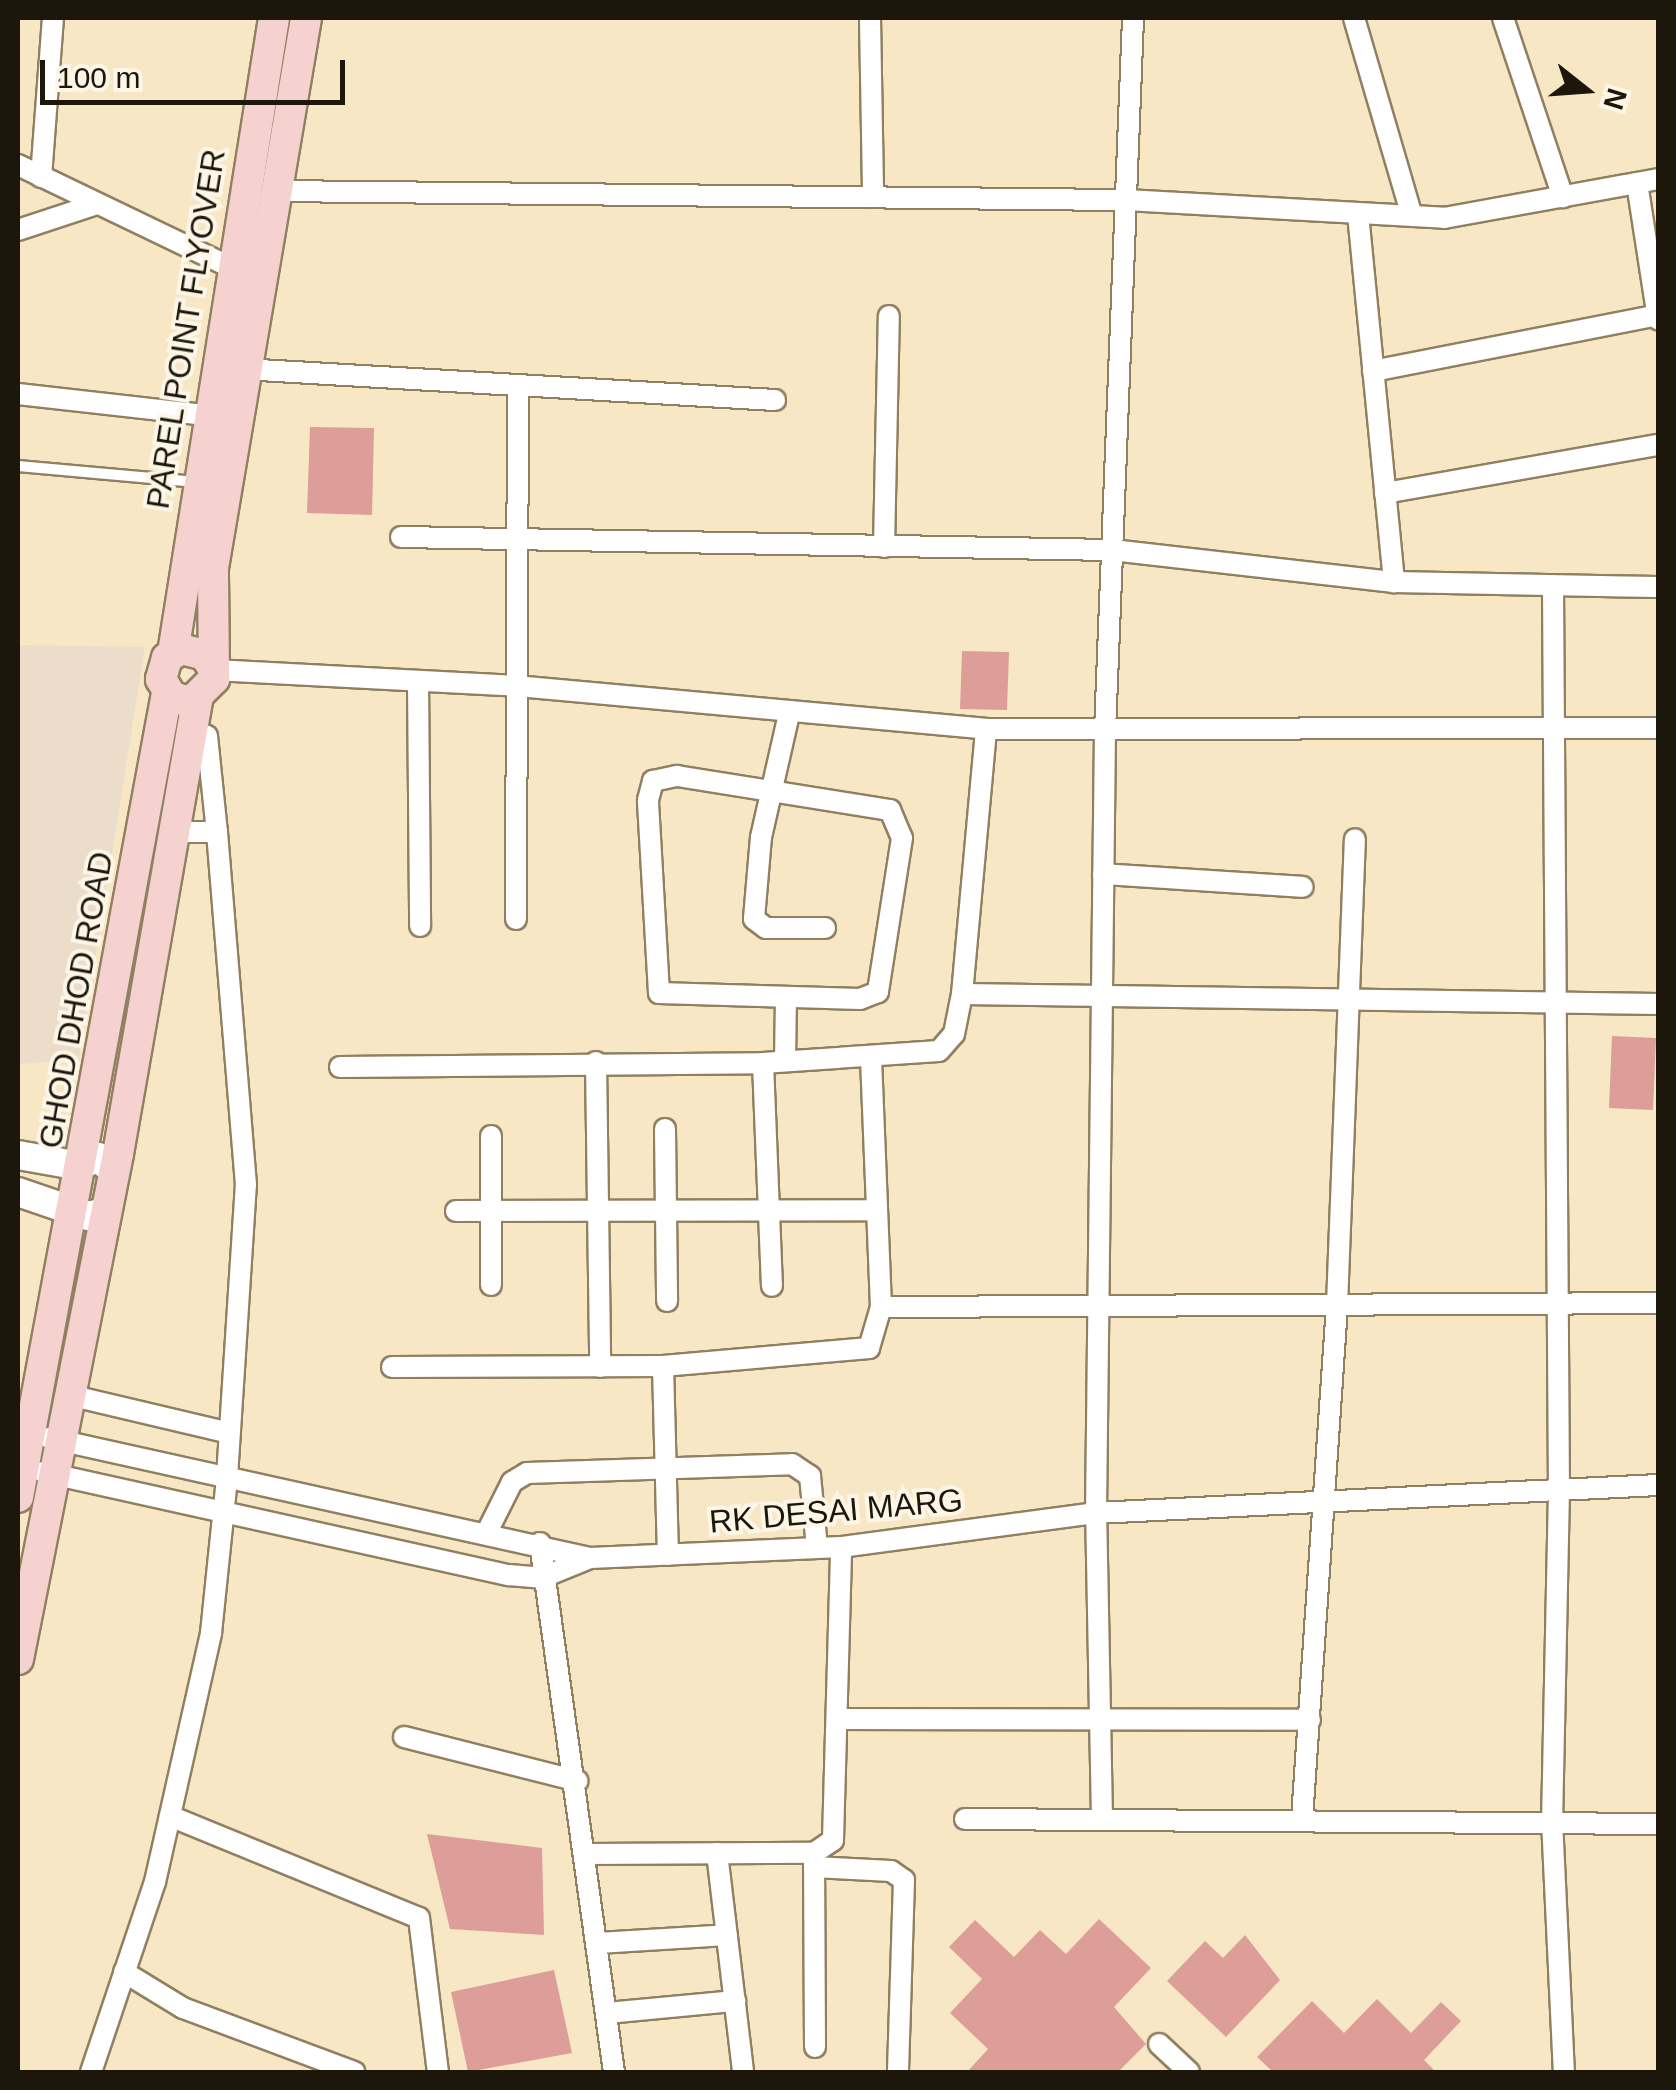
<!DOCTYPE html>
<style>
body{margin:0}
#map{position:relative;width:1676px;height:2090px;overflow:hidden;background:#f8e7c5;font-family:Arial,sans-serif}
div>[style]{position:absolute}
.education>*{inset:0;background:#ecddca}
.building>*{inset:0;background:#dd9d98}
.roads{filter:drop-shadow(2px 0 #908061) drop-shadow(-2px 0 #908061) drop-shadow(0 2px #908061) drop-shadow(0 -2px #908061)}
.service>*{height:10px;margin:-5px;padding:0 5px;transform-origin:5px;border-radius:5px;background:#fff}
.minor>*{height:20px;margin:-10px;padding:0 10px;transform-origin:10px;border-radius:10px;background:#fff}
.tertiary>*{height:28px;margin:-14px;padding:0 14px;transform-origin:14px;border-radius:14px;background:#fff}
.secondary>*{height:30px;margin:-15px;padding:0 15px;transform-origin:15px;border-radius:15px;background:#f5d2d0}
span{translate:-50% -50%;white-space:nowrap;text-align:center;line-height:1.15;-webkit-text-stroke:8px #fcf6e8;paint-order:stroke}
.street-label{font-size:32px;color:#1d170b}
.frame{position:absolute;inset:0;border:20px solid #1d170b;pointer-events:none}
.north{position:absolute;left:1536px;top:40px;width:100px;height:100px;-webkit-text-stroke:8px #fcf6e8;paint-order:stroke;rotate:107deg;font-size:28px;font-weight:700;line-height:40px;text-align:center;color:#1d170b}
.north::after{content:'';display:block;margin:auto;width:35px;height:45px;background:#1d170b;clip-path:polygon(50% 0,100% 100%,50% 72%,0 100%)}
.scale{position:absolute;left:40px;top:60px;width:305px;height:45px;box-sizing:border-box;border:5px solid #1d170b;border-top:0;padding-left:12px;font-size:30px;line-height:35px;white-space:nowrap;color:#1d170b;-webkit-text-stroke:8px #fcf6e8;paint-order:stroke}
</style>
<div id="map">
<div class="education">
<div style="clip-path:polygon(18px 645px,145px 647px,79px 1060px,18px 1064px)"></div>
</div>
<div class="building">
<div style="clip-path:polygon(310px 427px,374px 428px,372px 515px,307px 513px)"></div>
<div style="clip-path:polygon(962px 651px,1009px 652px,1007px 710px,960px 709px)"></div>
<div style="clip-path:polygon(1612px 1036px,1656px 1038px,1653px 1110px,1609px 1108px)"></div>
<div style="clip-path:polygon(427px 1834px,542px 1848px,544px 1935px,450px 1929px)"></div>
<div style="clip-path:polygon(1099px 1919px,1151px 1968px,1114px 2007px,1146px 2044px,1118px 2072px,967px 2072px,988px 2049px,950px 2013px,982px 1979px,949px 1947px,975px 1920px,1014px 1957px,1040px 1930px,1066px 1954px)"></div>
<div style="clip-path:polygon(1245px 1935px,1280px 1980px,1226px 2037px,1167px 1981px,1205px 1941px,1223px 1958px)"></div>
<div style="clip-path:polygon(554px 1970px,572px 2053px,468px 2072px,451px 1992px)"></div>
<div style="clip-path:polygon(1377px 1999px,1411px 2033px,1441px 2002px,1461px 2021px,1424px 2060px,1436px 2072px,1273px 2072px,1257px 2057px,1312px 2001px,1344px 2033px)"></div>
</div>
<div class="roads">
<div class="service">
<div style="left:18px;top:466px;width:179px;rotate:5.1deg"></div>
</div>
<div class="minor">
<div style="left:870px;top:18px;width:179px;rotate:89deg"></div>
<div style="left:1354px;top:18px;width:206px;rotate:73.7deg"></div>
<div style="left:1503px;top:18px;width:189px;rotate:71.5deg"></div>
<div style="left:18px;top:165px;width:233px;rotate:25.7deg"></div>
<div style="left:41px;top:177px;width:159px;rotate:-85.7deg"></div>
<div style="left:1637px;top:183px;width:138px;rotate:81.2deg"></div>
<div style="left:275px;top:191px;width:851px;rotate:0.61deg"></div>
<div style="left:1126px;top:200px;width:319px;rotate:3.2deg"></div>
<div style="left:1444px;top:218px;width:218px;rotate:-10.3deg"></div>
<div style="left:1358px;top:214px;width:370px;rotate:84.4deg"></div>
<div style="left:18px;top:230px;width:83px;rotate:-18.2deg"></div>
<div style="left:242px;top:369px;width:534px;rotate:3.33deg"></div>
<div style="left:1373px;top:371px;width:290px;rotate:-11.1deg"></div>
<div style="left:18px;top:394px;width:189px;rotate:6.4deg"></div>
<div style="left:1385px;top:493px;width:277px;rotate:-10deg"></div>
<div style="left:401px;top:537px;width:711px;rotate:1.05deg"></div>
<div style="left:1112px;top:550px;width:284px;rotate:6.5deg"></div>
<div style="left:1394px;top:582px;width:264px;rotate:1.1deg"></div>
<div style="left:884px;top:547px;width:231px;rotate:-88.8deg"></div>
<div style="left:1553px;top:587px;width:903px;rotate:89.62deg"></div>
<div style="left:1559px;top:1490px;width:330px;rotate:91.2deg"></div>
<div style="left:1552px;top:1820px;width:252px;rotate:87.3deg"></div>
<div style="left:214px;top:670px;width:303px;rotate:3deg"></div>
<div style="left:517px;top:686px;width:471px;rotate:5.2deg"></div>
<div style="left:986px;top:729px;width:672px;rotate:-0.09deg"></div>
<div style="left:418px;top:681px;width:245px;rotate:89.5deg"></div>
<div style="left:789px;top:714px;width:126px;rotate:102.8deg"></div>
<div style="left:761px;top:837px;width:82px;rotate:94.9deg"></div>
<div style="left:754px;top:919px;width:15px;rotate:37deg"></div>
<div style="left:766px;top:928px;width:59px"></div>
<div style="left:192px;top:730px;width:16px;rotate:22deg"></div>
<div style="left:207px;top:736px;width:97px;rotate:84.1deg"></div>
<div style="left:677px;top:776px;width:216px;rotate:9.1deg"></div>
<div style="left:890px;top:810px;width:30px;rotate:67deg"></div>
<div style="left:902px;top:838px;width:156px;rotate:98.9deg"></div>
<div style="left:878px;top:992px;width:19px;rotate:159deg"></div>
<div style="left:860px;top:999px;width:201px;rotate:-178.3deg"></div>
<div style="left:659px;top:993px;width:193px;rotate:-93.3deg"></div>
<div style="left:648px;top:800px;width:20px;rotate:-75deg"></div>
<div style="left:653px;top:781px;width:25px;rotate:-12deg"></div>
<div style="left:1103px;top:874px;width:200px;rotate:3.7deg"></div>
<div style="left:516px;top:919px;width:534px;rotate:-89.79deg"></div>
<div style="left:962px;top:994px;width:696px;rotate:0.82deg"></div>
<div style="left:785px;top:1061px;width:64px;rotate:-89.1deg"></div>
<div style="left:596px;top:1062px;width:305px;rotate:89.2deg"></div>
<div style="left:763px;top:1063px;width:223px;rotate:87.7deg"></div>
<div style="left:340px;top:1067px;width:423px;rotate:-0.5deg"></div>
<div style="left:763px;top:1063px;width:176px;rotate:-3.9deg"></div>
<div style="left:939px;top:1051px;width:23px;rotate:-49deg"></div>
<div style="left:954px;top:1034px;width:41px;rotate:-78.7deg"></div>
<div style="left:962px;top:994px;width:266px;rotate:-84.8deg"></div>
<div style="left:665px;top:1129px;width:172px;rotate:89.3deg"></div>
<div style="left:456px;top:1211px;width:421px;rotate:-0.1deg"></div>
<div style="left:491px;top:1285px;width:149px;rotate:-90deg"></div>
<div style="left:881px;top:1307px;width:777px;rotate:-0.29deg"></div>
<div style="left:663px;top:1366px;width:189px;rotate:88.5deg"></div>
<div style="left:392px;top:1367px;width:271px;rotate:-0.2deg"></div>
<div style="left:663px;top:1366px;width:207px;rotate:-5deg"></div>
<div style="left:869px;top:1348px;width:43px;rotate:-73.7deg"></div>
<div style="left:881px;top:1307px;width:251px;rotate:-92.3deg"></div>
<div style="left:69px;top:1395px;width:165px;rotate:13.3deg"></div>
<div style="left:49px;top:1438px;width:554px;rotate:12.51deg"></div>
<div style="left:590px;top:1558px;width:251px;rotate:-2.5deg"></div>
<div style="left:841px;top:1547px;width:257px;rotate:-7.6deg"></div>
<div style="left:1096px;top:1513px;width:563px;rotate:-2.85deg"></div>
<div style="left:43px;top:1472px;width:477px;rotate:12.5deg"></div>
<div style="left:509px;top:1575px;width:32px;rotate:5deg"></div>
<div style="left:541px;top:1578px;width:53px;rotate:-22.2deg"></div>
<div style="left:487px;top:1532px;width:56px;rotate:-63.4deg"></div>
<div style="left:512px;top:1482px;width:17px;rotate:-31deg"></div>
<div style="left:527px;top:1473px;width:265px;rotate:-1.9deg"></div>
<div style="left:792px;top:1464px;width:22px;rotate:34deg"></div>
<div style="left:810px;top:1476px;width:72px;rotate:84.4deg"></div>
<div style="left:540px;top:1543px;width:534px;rotate:82.04deg"></div>
<div style="left:841px;top:1719px;width:469px;rotate:0.1deg"></div>
<div style="left:404px;top:1737px;width:179px;rotate:14.2deg"></div>
<div style="left:170px;top:1816px;width:269px;rotate:22.3deg"></div>
<div style="left:419px;top:1918px;width:155px;rotate:83deg"></div>
<div style="left:965px;top:1819px;width:693px;rotate:0.41deg"></div>
<div style="left:1102px;top:1819px;width:306px;rotate:-91.1deg"></div>
<div style="left:1096px;top:1513px;width:782px;rotate:-89.34deg"></div>
<div style="left:1105px;top:731px;width:714px;rotate:-87.75deg"></div>
<div style="left:1302px;top:1819px;width:515px;rotate:-86.1deg"></div>
<div style="left:1337px;top:1305px;width:466px;rotate:-87.8deg"></div>
<div style="left:717px;top:1853px;width:221px;rotate:83.2deg"></div>
<div style="left:587px;top:1854px;width:227px;rotate:-0.3deg"></div>
<div style="left:814px;top:1853px;width:23px;rotate:-34deg"></div>
<div style="left:833px;top:1840px;width:293px;rotate:-88.4deg"></div>
<div style="left:814px;top:1854px;width:193px;rotate:89.7deg"></div>
<div style="left:814px;top:1867px;width:77px;rotate:3deg"></div>
<div style="left:891px;top:1871px;width:16px;rotate:35deg"></div>
<div style="left:904px;top:1880px;width:192px;rotate:91.8deg"></div>
<div style="left:598px;top:1943px;width:129px;rotate:-3.5deg"></div>
<div style="left:124px;top:1972px;width:69px;rotate:31.4deg"></div>
<div style="left:183px;top:2008px;width:183px;rotate:20.5deg"></div>
<div style="left:607px;top:2013px;width:129px;rotate:-5.4deg"></div>
<div style="left:1159px;top:2044px;width:41px;rotate:43deg"></div>
<div style="left:91px;top:2072px;width:200px;rotate:-71.4deg"></div>
<div style="left:155px;top:1882px;width:255px;rotate:-77.3deg"></div>
<div style="left:211px;top:1633px;width:157px;rotate:-84.1deg"></div>
<div style="left:227px;top:1477px;width:293px;rotate:-86.3deg"></div>
<div style="left:246px;top:1185px;width:354px;rotate:-94.7deg"></div>
<div style="left:217px;top:832px;width:43px;rotate:180deg"></div>
</div>
<div class="tertiary">
<div style="left:18px;top:1155px;width:63px;rotate:10.1deg"></div>
<div style="left:80px;top:1166px;width:20px;rotate:-27deg"></div>
<div style="left:98px;top:1157px;width:23px;rotate:43deg"></div>
<div style="left:18px;top:1192px;width:74px;rotate:18.9deg"></div>
<div style="left:88px;top:1216px;width:18px;rotate:-13deg"></div>
</div>
<div class="secondary">
<div style="left:173px;top:653px;width:643px;rotate:-80.96deg"></div>
<div style="left:214px;top:670px;width:17px;rotate:-121deg"></div>
<div style="left:205px;top:655px;width:25px;rotate:-166deg"></div>
<div style="left:181px;top:649px;width:17px;rotate:147deg"></div>
<div style="left:167px;top:658px;width:22px;rotate:106deg"></div>
<div style="left:161px;top:679px;width:21px;rotate:59deg"></div>
<div style="left:172px;top:697px;width:20px;rotate:15deg"></div>
<div style="left:191px;top:702px;width:33px;rotate:-45deg"></div>
<div style="left:214px;top:679px;width:9px;rotate:-90deg"></div>
<div style="left:214px;top:670px;width:102px;rotate:-90.6deg"></div>
<div style="left:213px;top:568px;width:558px;rotate:-80.4deg"></div>
<div style="left:18px;top:1497px;width:818px;rotate:-79.5deg"></div>
<div style="left:18px;top:1659px;width:515px;rotate:-78.8deg"></div>
<div style="left:118px;top:1154px;width:461px;rotate:-80.1deg"></div>
</div>
</div>
<div class="street-label">
<span style="left:186px;top:329px;rotate:-81deg">PAREL POINT FLYOVER</span>
<span style="left:76px;top:1000px;rotate:-80deg">GHOD DHOD ROAD</span>
<span style="left:836px;top:1511px;rotate:-5deg">RK DESAI MARG</span>
</div>
<div class="frame"></div>
<div class="north">N</div>
<div class="scale">100 m</div>
</div>
